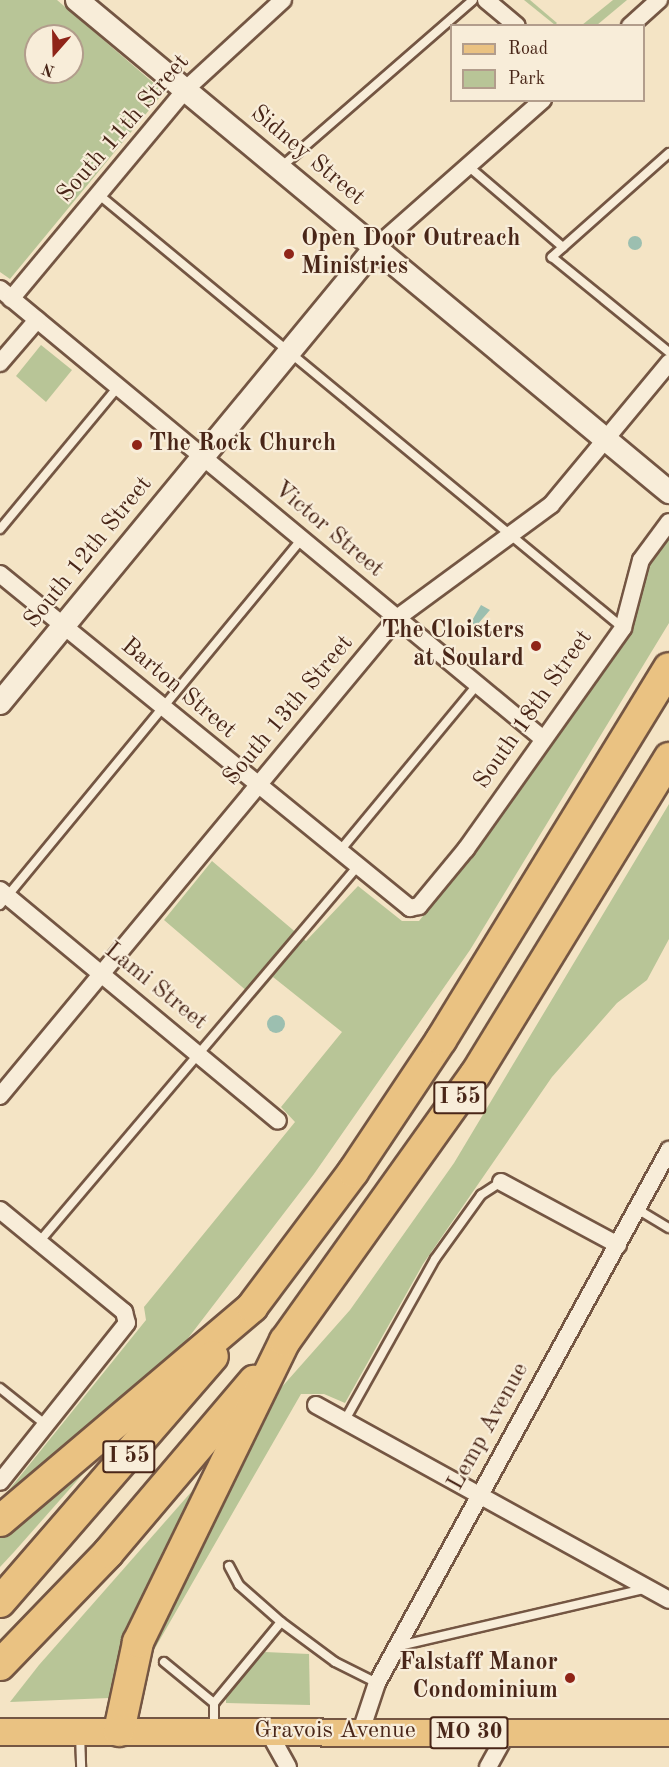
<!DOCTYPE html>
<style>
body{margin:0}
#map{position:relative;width:669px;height:1767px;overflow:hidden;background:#f4e4c5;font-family:"Old Standard TT",serif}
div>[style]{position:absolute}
.green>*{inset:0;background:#b8c597}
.water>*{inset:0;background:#9cbfb0}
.round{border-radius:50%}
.roads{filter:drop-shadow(2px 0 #745643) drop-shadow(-2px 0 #745643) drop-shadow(0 2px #745643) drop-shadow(0 -2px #745643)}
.lane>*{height:8px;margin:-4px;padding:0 4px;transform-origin:4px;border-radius:4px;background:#f8edd9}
.street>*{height:16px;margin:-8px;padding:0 8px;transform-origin:8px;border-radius:8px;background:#f8edd9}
.secondary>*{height:22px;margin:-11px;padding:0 11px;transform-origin:11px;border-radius:11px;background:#f8edd9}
.primary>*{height:26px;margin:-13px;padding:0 13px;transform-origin:13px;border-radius:13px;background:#eac282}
.highway>*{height:30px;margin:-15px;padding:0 15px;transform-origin:15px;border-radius:15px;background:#eac282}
.dots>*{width:16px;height:16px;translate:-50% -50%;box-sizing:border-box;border:3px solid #f8edd9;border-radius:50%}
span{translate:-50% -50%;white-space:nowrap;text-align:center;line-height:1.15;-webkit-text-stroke:4.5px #f8edd9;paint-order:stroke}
.shield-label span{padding:2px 4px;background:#f8edd9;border:2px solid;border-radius:4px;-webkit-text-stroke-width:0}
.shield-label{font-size:22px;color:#492618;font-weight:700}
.street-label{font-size:24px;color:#492618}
.poi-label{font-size:24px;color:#492618;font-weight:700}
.left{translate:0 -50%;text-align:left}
.right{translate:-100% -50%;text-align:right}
.legend{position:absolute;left:450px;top:24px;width:195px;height:78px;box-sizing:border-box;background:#f8edd9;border:2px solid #b29d8c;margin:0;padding:8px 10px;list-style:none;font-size:18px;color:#492618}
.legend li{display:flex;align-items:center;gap:12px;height:30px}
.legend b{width:30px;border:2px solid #b29d8c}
.north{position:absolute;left:24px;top:24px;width:60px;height:60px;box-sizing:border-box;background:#f8edd9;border:2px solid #b29d8c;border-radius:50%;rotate:200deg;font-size:16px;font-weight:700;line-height:24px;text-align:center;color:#492618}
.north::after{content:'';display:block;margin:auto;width:21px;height:27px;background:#8f2418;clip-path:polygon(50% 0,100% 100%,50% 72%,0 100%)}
</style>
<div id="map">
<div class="green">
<div style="clip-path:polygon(evenodd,0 0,57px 0,164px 92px,10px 279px,0 272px,0 0,36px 36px,72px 36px,72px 72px,36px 72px,36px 36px)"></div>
<div style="clip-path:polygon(524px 0,530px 0,557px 23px,555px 25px)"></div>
<div style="clip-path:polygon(613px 0,627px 0,597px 25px,582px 25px)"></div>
<div style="clip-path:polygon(41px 345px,72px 370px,46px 402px,16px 376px)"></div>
<div style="clip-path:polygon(669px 536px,669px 623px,470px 950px,314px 1174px,179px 1350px,0 1510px,0 1501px,146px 1320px,144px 1307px,295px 1122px,281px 1107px,342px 1032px,273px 977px,255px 998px,164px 920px,212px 861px,306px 941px,358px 886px,402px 921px,419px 921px,471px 856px,618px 646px,647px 568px)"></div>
<div style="clip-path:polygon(669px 804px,669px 939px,647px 980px,617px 1003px,552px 1077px,423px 1264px,345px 1403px,324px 1394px,301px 1394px,139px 1676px,142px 1649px,272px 1398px,350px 1310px,454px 1163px)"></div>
<div style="clip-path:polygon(128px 1423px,14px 1552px,0 1567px,0 1530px)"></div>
<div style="clip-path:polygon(215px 1465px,109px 1698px,10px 1702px,39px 1665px)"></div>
<div style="clip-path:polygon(265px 1652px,309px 1654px,310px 1705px,226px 1703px,226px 1695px)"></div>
</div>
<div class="water">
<div class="round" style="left:628px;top:236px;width:14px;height:14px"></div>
<div style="clip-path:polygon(481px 605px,490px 610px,477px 625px,470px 624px)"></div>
<div class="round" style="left:267px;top:1015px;width:18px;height:18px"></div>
</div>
<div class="roads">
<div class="lane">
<div style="left:669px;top:153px;width:157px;rotate:138.4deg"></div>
<div style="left:552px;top:257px;width:151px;rotate:39.1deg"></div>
<div style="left:468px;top:166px;width:125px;rotate:40.5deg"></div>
<div style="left:281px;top:167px;width:254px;rotate:-41deg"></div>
<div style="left:98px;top:194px;width:681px;rotate:39.58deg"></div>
<div style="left:0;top:529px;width:185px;rotate:-50.3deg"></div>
<div style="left:338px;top:853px;width:218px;rotate:-50.4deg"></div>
<div style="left:0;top:905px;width:475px;rotate:-50.5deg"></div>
<div style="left:637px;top:1209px;width:37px;rotate:31deg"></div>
<div style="left:39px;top:1242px;width:490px;rotate:-49.7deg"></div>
<div style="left:0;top:1388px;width:59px;rotate:38.8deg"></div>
<div style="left:345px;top:1420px;width:184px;rotate:-60.8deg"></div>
<div style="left:435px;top:1259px;width:79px;rotate:-54.3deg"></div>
<div style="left:481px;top:1195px;width:24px;rotate:-33deg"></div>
<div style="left:229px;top:1566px;width:21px;rotate:62deg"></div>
<div style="left:239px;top:1585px;width:56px;rotate:41.4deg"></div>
<div style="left:399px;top:1646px;width:252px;rotate:-13.1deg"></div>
<div style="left:164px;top:1662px;width:65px;rotate:39.4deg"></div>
<div style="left:214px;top:1731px;width:28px;rotate:-90deg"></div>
<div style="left:214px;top:1703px;width:105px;rotate:-50.4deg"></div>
<div style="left:281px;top:1622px;width:67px;rotate:36.5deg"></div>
<div style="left:335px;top:1662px;width:47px;rotate:26.6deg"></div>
<div style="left:80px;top:1734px;width:33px;rotate:88deg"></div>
</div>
<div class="street">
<div style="left:486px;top:0;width:40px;rotate:40deg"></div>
<div style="left:630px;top:26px;width:39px;rotate:-42deg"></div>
<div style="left:375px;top:248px;width:224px;rotate:-41.4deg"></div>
<div style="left:0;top:289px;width:704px;rotate:39.64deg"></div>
<div style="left:11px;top:299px;width:272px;rotate:-50.2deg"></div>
<div style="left:185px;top:90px;width:133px;rotate:-42.6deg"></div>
<div style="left:0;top:363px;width:57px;rotate:-49.3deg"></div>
<div style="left:0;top:574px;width:529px;rotate:39.17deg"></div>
<div style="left:410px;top:908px;width:9px;rotate:-13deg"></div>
<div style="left:419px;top:906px;width:74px;rotate:-50.5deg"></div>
<div style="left:466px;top:849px;width:271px;rotate:-54.6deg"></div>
<div style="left:623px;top:628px;width:70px;rotate:-75.2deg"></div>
<div style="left:641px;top:560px;width:47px;rotate:-53.6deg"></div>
<div style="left:0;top:890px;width:361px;rotate:39.7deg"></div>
<div style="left:0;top:1096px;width:621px;rotate:-50.29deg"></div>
<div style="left:397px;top:618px;width:191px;rotate:-36.3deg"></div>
<div style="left:551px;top:505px;width:185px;rotate:-50.3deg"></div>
<div style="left:501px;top:1182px;width:133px;rotate:28.3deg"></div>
<div style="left:0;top:1210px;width:161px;rotate:39.4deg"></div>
<div style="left:124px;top:1312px;width:11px;rotate:75deg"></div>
<div style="left:127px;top:1323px;width:203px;rotate:128.6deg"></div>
<div style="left:316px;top:1405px;width:403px;rotate:28.9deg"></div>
<div style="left:268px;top:1731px;width:41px;rotate:60.9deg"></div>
<div style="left:361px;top:1731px;width:51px;rotate:-71.6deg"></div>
<div style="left:377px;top:1683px;width:608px;rotate:-61.28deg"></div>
<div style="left:488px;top:1767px;width:39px;rotate:-61deg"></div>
</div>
<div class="secondary">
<div style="left:77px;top:0;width:770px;rotate:39.73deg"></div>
<div style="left:0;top:703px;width:590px;rotate:-50.51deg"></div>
</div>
<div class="primary">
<div style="left:0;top:1732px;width:669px;rotate:0.09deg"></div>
</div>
<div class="highway">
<div style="left:0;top:1521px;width:331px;rotate:-40.3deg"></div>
<div style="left:252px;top:1307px;width:169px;rotate:-53.2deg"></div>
<div style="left:353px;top:1172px;width:159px;rotate:-56.3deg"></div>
<div style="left:441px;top:1040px;width:436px;rotate:-58.5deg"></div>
<div style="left:0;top:1602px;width:325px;rotate:-49.1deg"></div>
<div style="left:0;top:1665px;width:156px;rotate:-46deg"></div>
<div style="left:108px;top:1553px;width:226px;rotate:-49.7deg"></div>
<div style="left:119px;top:1731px;width:91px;rotate:-77.9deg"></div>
<div style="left:138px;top:1642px;width:335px;rotate:-64deg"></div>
<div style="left:285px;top:1341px;width:327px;rotate:-54.5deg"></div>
<div style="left:475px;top:1075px;width:372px;rotate:-58.5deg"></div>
</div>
</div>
<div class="dots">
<div style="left:289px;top:254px;background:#8f2418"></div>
<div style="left:137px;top:445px;background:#8f2418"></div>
<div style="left:536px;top:646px;background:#8f2418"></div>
<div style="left:570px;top:1678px;background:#8f2418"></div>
</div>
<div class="shield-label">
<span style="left:460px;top:1098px">I 55</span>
<span style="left:129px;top:1457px">I 55</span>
<span style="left:469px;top:1733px">MO 30</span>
</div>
<div class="street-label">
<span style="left:124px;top:129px;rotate:-49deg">South 11th Street</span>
<span style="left:307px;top:156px;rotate:40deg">Sidney Street</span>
<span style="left:328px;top:530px;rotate:40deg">Victor Street</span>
<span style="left:89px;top:553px;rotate:-51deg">South 12th Street</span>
<span style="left:178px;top:689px;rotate:40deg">Barton Street</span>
<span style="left:534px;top:710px;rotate:-55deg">South 18th Street</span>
<span style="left:289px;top:711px;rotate:-50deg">South 13th Street</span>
<span style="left:155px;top:987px;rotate:39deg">Lami Street</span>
<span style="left:489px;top:1427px;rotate:-61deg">Lemp Avenue</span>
<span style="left:335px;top:1732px">Gravois Avenue</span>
</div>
<div class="poi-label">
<span class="left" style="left:301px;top:254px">Open Door Outreach<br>Ministries</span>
<span class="left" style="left:149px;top:445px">The Rock Church</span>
<span class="right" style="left:524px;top:646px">The Cloisters<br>at Soulard</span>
<span class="right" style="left:558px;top:1678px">Falstaff Manor<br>Condominium</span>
</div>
<ul class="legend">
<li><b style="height:8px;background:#eac282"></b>Road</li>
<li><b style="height:16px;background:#b8c597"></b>Park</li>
</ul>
<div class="north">N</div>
</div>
